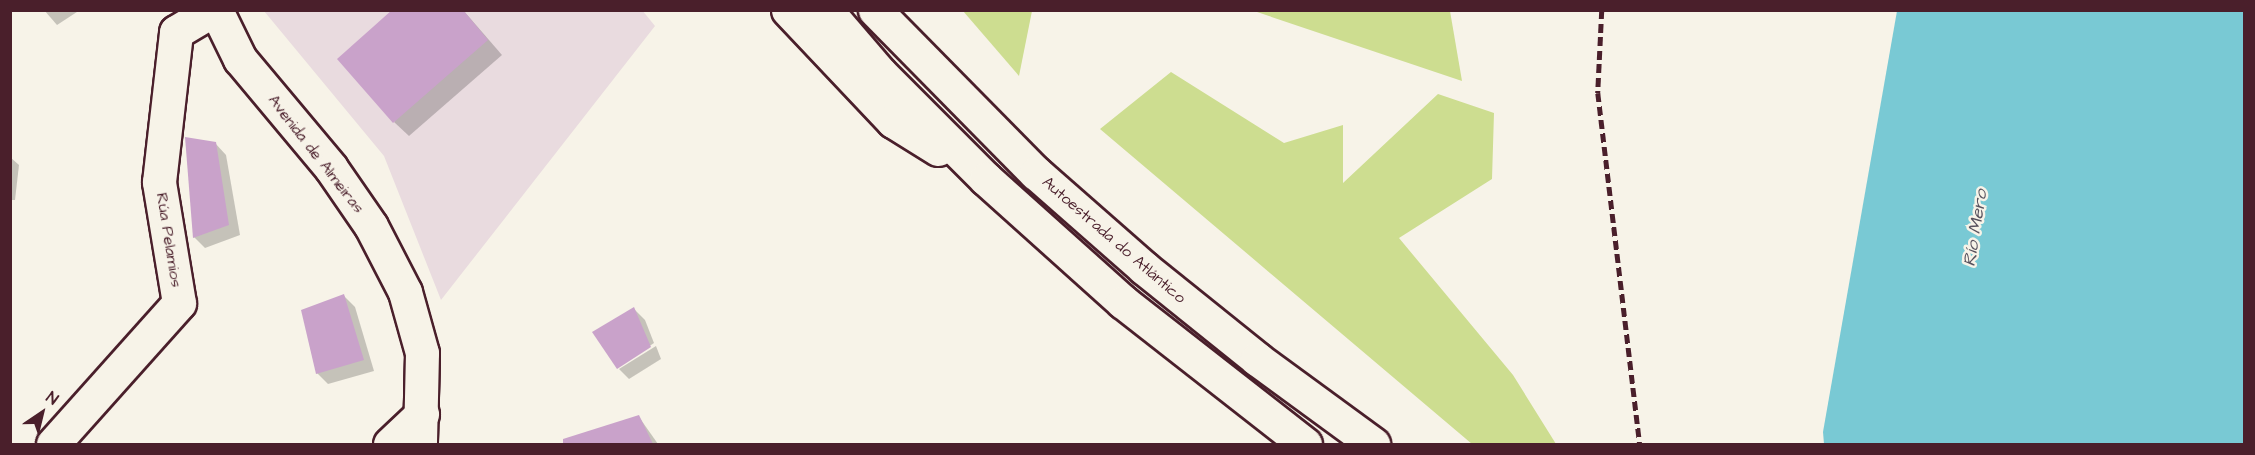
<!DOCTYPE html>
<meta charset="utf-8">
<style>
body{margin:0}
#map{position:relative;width:2255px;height:455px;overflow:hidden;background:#f7f3e8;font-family:"Architects Daughter",sans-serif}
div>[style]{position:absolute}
.built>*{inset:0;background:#e9dbdf}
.green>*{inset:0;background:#cddd90}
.water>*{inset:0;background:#79c9d4}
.shadow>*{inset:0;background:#0003}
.building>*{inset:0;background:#c9a2ca}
.roads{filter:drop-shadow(2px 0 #4a1f2b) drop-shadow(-2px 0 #4a1f2b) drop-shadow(0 2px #4a1f2b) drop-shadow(0 -2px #4a1f2b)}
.minor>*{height:33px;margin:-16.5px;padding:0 16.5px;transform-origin:16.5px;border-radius:16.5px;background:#f7f3e8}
.major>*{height:33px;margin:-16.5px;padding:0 16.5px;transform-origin:16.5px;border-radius:16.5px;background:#f7f3e8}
.highway>*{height:33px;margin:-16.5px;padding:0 16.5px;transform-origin:16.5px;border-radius:16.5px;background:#f7f3e8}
.rail>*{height:4.5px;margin-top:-2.25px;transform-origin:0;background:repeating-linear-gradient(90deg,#4a1f2b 0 9px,transparent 0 13.5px)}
span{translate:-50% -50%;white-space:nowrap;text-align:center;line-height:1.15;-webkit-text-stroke:5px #f7f3e8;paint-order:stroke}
.street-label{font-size:16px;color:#4a1f2b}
.water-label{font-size:18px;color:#58525e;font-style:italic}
.frame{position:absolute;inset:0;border:12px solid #4a1f2b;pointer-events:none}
.north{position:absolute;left:12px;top:383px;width:60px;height:60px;-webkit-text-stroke:4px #f7f3e8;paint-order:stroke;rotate:35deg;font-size:16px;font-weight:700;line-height:24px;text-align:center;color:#4a1f2b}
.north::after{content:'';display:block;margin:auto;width:21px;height:27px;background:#4a1f2b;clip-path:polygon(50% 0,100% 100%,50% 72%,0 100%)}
</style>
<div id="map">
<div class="built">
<div style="clip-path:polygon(642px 10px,655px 26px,441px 300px,384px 156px,264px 11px)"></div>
</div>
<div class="green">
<div style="clip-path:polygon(963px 11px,1032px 11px,1019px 76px)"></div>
<div style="clip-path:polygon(1254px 11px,1450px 11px,1462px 81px)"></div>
<div style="clip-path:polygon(1171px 72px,1284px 143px,1343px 125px,1343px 183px,1438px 94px,1494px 113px,1492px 179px,1399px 238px,1513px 375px,1556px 444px,1472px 444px,1100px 129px)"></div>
</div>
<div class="water">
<div style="clip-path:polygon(1897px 11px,2244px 11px,2244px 444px,1824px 444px,1823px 432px)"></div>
</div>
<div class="shadow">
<div style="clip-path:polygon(44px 10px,80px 10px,57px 25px)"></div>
<div style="clip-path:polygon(463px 10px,502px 55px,409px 136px,394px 122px)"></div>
<div style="clip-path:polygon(215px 143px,226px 155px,240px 235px,205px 248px,194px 237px)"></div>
<div style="clip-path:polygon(10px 157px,19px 165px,15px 200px,10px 200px)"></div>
<div style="clip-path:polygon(344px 296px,355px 307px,374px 371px,328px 384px,317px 373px)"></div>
<div style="clip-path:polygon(634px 309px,645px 320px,654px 343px,618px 367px)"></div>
<div style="clip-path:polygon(656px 346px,661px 359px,629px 379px,619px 369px)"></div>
<div style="clip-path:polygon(639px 417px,658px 444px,606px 444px,600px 429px)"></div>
</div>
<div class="building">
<div style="clip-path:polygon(392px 10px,463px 10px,488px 40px,393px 123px,337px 59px)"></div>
<div style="clip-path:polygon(185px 137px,216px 142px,229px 225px,193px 238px)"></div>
<div style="clip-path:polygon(344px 294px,364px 360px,316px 374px,301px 310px)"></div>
<div style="clip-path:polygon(634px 307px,651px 347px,617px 369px,592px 332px)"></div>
<div style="clip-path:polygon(639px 415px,653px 444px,563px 444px,563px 439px)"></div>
</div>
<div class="roads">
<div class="minor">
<div style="left:53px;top:444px;width:189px;rotate:-48.2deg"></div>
<div style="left:179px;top:303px;width:123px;rotate:-99.4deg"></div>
<div style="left:159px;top:182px;width:151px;rotate:-83.5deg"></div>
<div style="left:176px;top:32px;width:43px;rotate:-30.7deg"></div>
<div style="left:390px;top:444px;width:44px;rotate:-43.2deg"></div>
</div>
<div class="major">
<div style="left:216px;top:10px;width:55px;rotate:63.9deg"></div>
<div style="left:240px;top:59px;width:142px;rotate:50.1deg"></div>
<div style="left:331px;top:168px;width:70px;rotate:55.4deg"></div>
<div style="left:371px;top:226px;width:74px;rotate:62.7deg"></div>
<div style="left:405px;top:292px;width:63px;rotate:74.4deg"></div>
<div style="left:422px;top:353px;width:91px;rotate:91.3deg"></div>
</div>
<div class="highway">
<div style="left:788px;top:10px;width:153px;rotate:46.6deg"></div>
<div style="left:893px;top:121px;width:53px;rotate:31.9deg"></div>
<div style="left:826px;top:10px;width:83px;rotate:49.4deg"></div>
<div style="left:880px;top:73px;width:150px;rotate:45deg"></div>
<div style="left:986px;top:179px;width:184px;rotate:41.9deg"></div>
<div style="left:1123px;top:302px;width:231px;rotate:38deg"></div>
<div style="left:875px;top:10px;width:229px;rotate:45.4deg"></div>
<div style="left:1036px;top:173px;width:144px;rotate:41.3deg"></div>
<div style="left:1144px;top:268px;width:145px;rotate:38.8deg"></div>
<div style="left:1257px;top:359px;width:144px;rotate:36.2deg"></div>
</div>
</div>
<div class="rail">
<div style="left:1602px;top:10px;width:83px;rotate:92.8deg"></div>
<div style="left:1598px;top:93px;width:354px;rotate:83.2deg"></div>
</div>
<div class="street-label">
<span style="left:316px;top:154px;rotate:52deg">Avenida de Almeiras</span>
<span style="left:169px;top:240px;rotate:81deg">Rúa Pelamios</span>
<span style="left:1114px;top:240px;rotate:41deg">Autoestrada do Atlántico</span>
</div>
<div class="water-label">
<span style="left:1976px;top:228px;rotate:-81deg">Río Mero</span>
</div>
<div class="frame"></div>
<div class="north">N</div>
</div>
